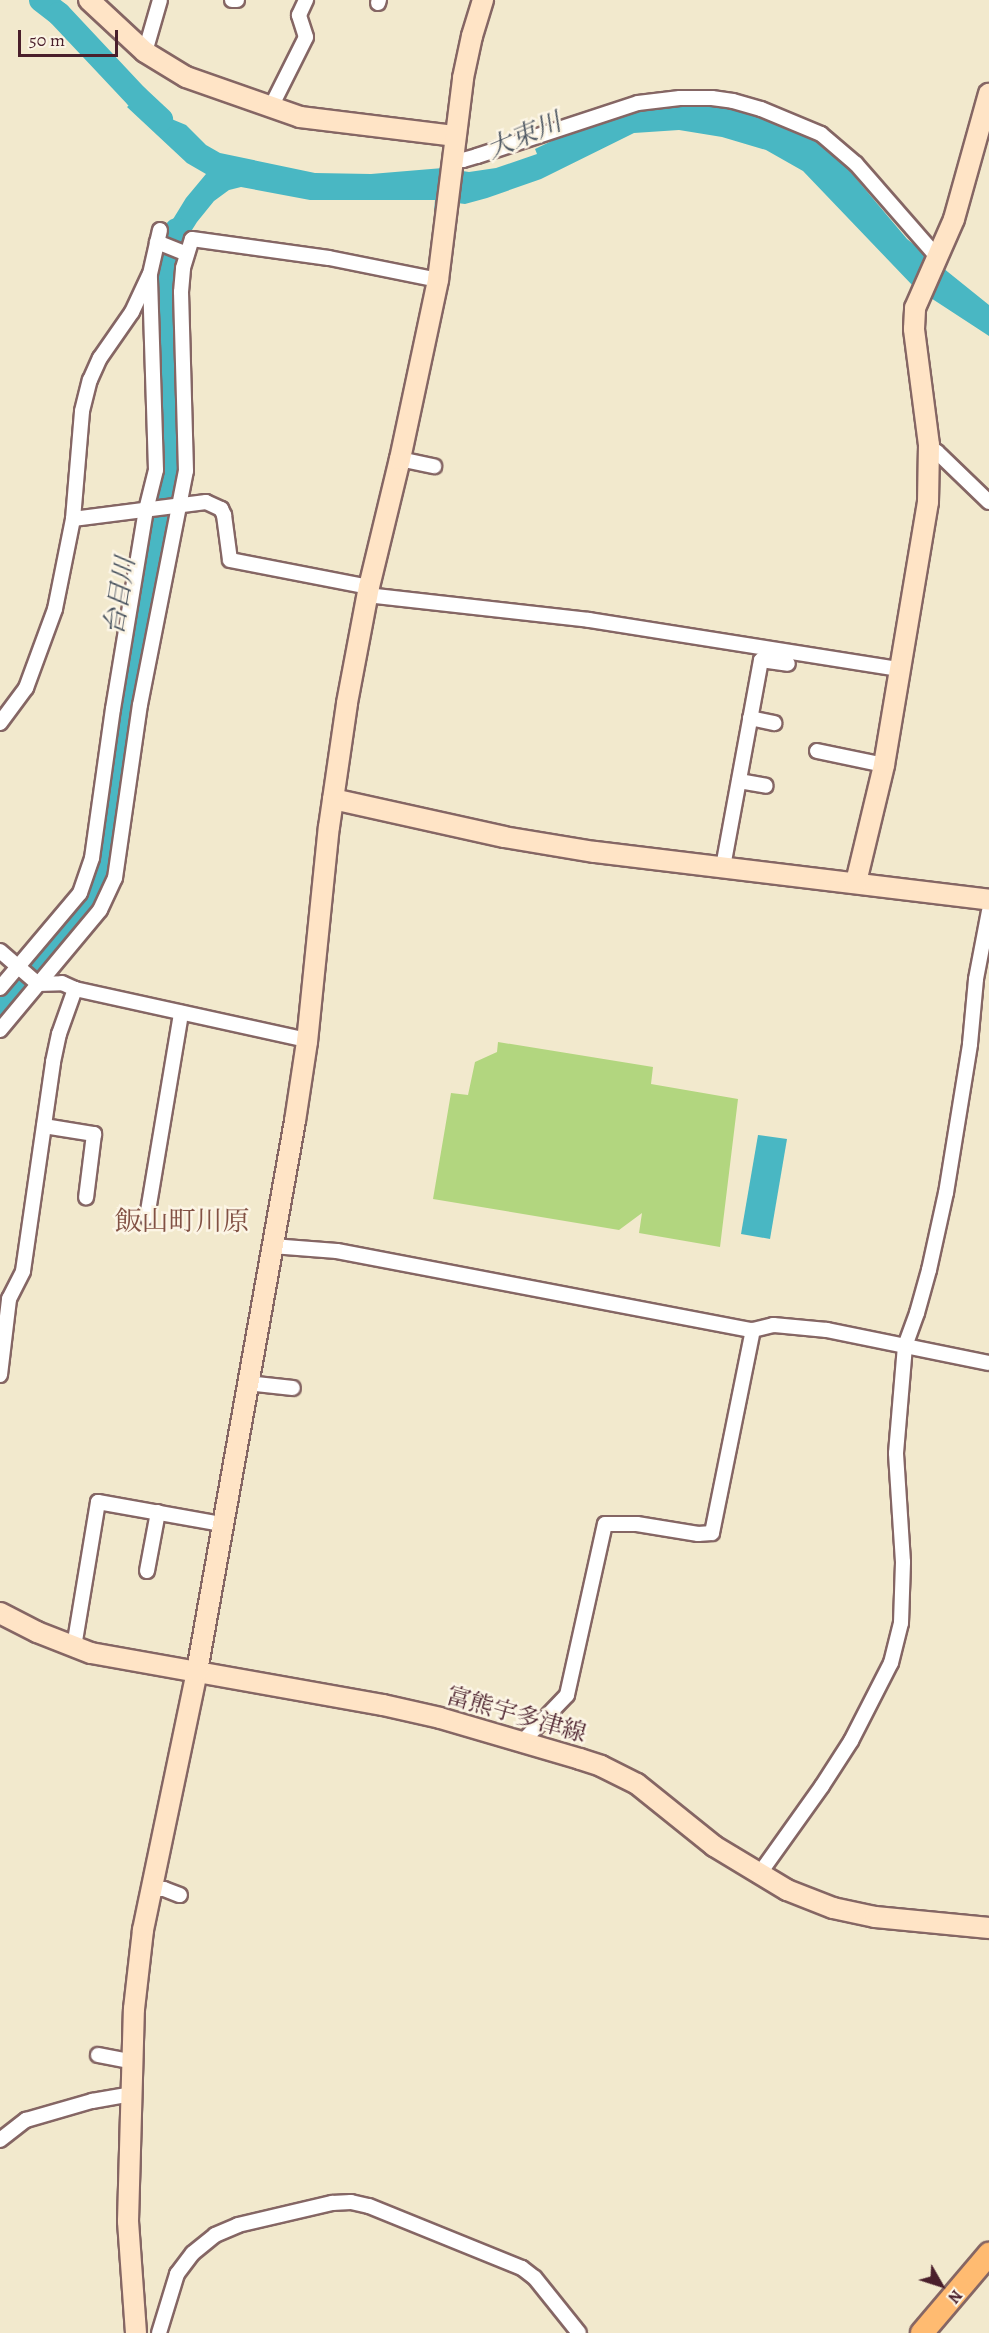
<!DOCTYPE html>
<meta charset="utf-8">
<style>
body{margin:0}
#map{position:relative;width:989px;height:2333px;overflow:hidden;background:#f2e9cd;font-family:Alegreya,"Noto Serif JP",serif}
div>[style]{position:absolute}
.green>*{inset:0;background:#b2d67f}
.water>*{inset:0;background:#49b7c3}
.river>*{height:24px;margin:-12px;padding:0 12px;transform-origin:12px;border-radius:12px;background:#49b7c3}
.roads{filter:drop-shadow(2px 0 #856664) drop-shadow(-2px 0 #856664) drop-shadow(0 2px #856664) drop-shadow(0 -2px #856664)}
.street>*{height:14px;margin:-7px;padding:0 7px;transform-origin:7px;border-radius:7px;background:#fff}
.secondary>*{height:20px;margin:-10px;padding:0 10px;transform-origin:10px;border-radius:10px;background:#ffe4c6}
.primary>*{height:22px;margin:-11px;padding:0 11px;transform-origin:11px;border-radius:11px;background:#ffbb71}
span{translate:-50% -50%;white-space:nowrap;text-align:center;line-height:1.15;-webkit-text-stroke:5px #fcf5e5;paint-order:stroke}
.street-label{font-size:24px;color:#4a1f2b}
.water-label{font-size:26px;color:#4a5460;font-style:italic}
.quarter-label{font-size:27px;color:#825144}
.north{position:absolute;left:911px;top:2255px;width:60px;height:60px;-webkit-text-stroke:4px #fcf5e5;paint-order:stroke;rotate:129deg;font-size:16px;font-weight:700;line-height:24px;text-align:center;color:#4a1f2b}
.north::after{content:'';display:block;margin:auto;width:21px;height:27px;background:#4a1f2b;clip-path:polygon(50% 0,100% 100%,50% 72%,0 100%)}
.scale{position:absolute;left:18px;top:30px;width:100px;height:27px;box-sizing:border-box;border:3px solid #4a1f2b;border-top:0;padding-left:8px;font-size:18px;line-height:21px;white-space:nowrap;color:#4a1f2b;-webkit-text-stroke:4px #fcf5e5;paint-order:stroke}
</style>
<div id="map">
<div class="green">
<div style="clip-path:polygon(498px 1042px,653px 1067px,651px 1084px,738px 1099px,720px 1247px,639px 1233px,642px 1213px,619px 1230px,433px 1199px,451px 1093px,468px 1095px,475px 1062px,497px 1052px)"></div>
</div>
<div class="water">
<div style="clip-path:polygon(146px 91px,170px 113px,169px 118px,186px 125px,206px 145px,220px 153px,315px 173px,371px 174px,443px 168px,469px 172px,496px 168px,537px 154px,535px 149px,581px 127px,630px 111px,658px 105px,712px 103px,742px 109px,820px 142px,838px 157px,907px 239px,989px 305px,989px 336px,914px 287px,803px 171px,766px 150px,722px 137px,679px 130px,634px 133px,541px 179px,487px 198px,465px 204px,441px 201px,438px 213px,434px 212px,435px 200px,310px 200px,241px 187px,229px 190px,214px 201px,197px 222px,185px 241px,177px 263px,158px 257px,167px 229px,186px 198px,206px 174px,187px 163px,127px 107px)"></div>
<div style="clip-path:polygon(758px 1135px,787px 1139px,770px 1239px,741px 1234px)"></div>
</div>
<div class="river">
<div style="left:41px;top:0;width:23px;rotate:38deg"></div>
<div style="left:59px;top:14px;width:114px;rotate:46.8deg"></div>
<div style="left:137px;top:97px;width:33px;rotate:43deg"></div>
<div style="left:0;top:1010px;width:146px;rotate:-50.8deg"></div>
<div style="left:92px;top:897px;width:39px;rotate:-71deg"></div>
<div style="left:105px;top:860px;width:95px;rotate:-82.1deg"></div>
<div style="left:118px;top:766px;width:308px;rotate:-80.1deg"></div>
<div style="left:171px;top:463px;width:195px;rotate:-90.9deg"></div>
<div style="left:168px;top:268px;width:39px;rotate:-77deg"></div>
</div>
<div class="roads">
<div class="street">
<div style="left:232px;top:0;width:5px"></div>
<div style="left:378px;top:3px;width:3px;rotate:-72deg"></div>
<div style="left:145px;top:52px;width:54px;rotate:-73.9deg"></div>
<div style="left:271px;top:107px;width:78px;rotate:-63.4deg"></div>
<div style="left:306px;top:37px;width:23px;rotate:-108deg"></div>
<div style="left:299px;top:15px;width:17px;rotate:-65deg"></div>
<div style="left:452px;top:158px;width:11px;rotate:10deg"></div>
<div style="left:463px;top:160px;width:15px;rotate:-16deg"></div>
<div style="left:477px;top:156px;width:169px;rotate:-18.2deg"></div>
<div style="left:638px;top:103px;width:42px;rotate:-6.8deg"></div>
<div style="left:680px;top:98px;width:32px"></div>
<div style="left:712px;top:98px;width:21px;rotate:8deg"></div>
<div style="left:733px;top:101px;width:29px;rotate:16deg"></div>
<div style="left:761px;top:109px;width:65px;rotate:22.6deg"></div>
<div style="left:821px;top:134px;width:46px;rotate:40.6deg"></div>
<div style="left:856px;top:164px;width:125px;rotate:48.9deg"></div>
<div style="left:157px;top:242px;width:32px;rotate:22deg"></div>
<div style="left:929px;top:448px;width:9px;rotate:27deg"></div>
<div style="left:937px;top:452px;width:72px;rotate:43.9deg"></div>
<div style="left:400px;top:459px;width:35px;rotate:12deg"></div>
<div style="left:73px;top:519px;width:134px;rotate:-7.3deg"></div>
<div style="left:206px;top:502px;width:17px;rotate:25deg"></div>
<div style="left:221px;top:509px;width:7px;rotate:63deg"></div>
<div style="left:224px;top:515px;width:45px;rotate:82.4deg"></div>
<div style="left:230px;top:560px;width:142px;rotate:11deg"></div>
<div style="left:367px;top:595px;width:223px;rotate:6.4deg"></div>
<div style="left:589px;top:620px;width:315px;rotate:9deg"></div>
<div style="left:750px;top:718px;width:25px;rotate:12deg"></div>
<div style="left:0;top:723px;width:44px;rotate:-53.4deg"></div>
<div style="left:26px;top:688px;width:84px;rotate:-69.8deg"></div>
<div style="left:55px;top:609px;width:92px;rotate:-78.7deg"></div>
<div style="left:73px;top:519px;width:108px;rotate:-85.2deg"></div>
<div style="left:82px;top:411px;width:32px;rotate:-76deg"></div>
<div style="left:90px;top:380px;width:24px;rotate:-66deg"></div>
<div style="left:100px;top:358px;width:56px;rotate:-55.2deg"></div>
<div style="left:132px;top:312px;width:40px;rotate:-65deg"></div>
<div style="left:817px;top:751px;width:68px;rotate:11.8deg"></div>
<div style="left:739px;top:781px;width:27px;rotate:10deg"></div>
<div style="left:723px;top:867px;width:210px;rotate:-79.6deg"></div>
<div style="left:761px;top:660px;width:27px;rotate:8deg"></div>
<div style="left:0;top:951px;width:50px;rotate:41deg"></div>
<div style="left:38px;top:984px;width:24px;rotate:-2deg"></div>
<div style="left:62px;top:983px;width:14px;rotate:25deg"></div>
<div style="left:75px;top:989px;width:238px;rotate:12.4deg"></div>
<div style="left:0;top:988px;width:124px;rotate:-49.9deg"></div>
<div style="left:80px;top:893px;width:37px;rotate:-71deg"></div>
<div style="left:92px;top:858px;width:150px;rotate:-82deg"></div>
<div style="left:113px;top:709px;width:202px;rotate:-80.6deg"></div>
<div style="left:146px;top:510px;width:41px;rotate:-76deg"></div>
<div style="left:156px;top:470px;width:196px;rotate:-91.8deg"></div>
<div style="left:150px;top:274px;width:45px;rotate:-77.2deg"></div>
<div style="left:0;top:1030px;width:156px;rotate:-50.2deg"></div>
<div style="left:100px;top:910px;width:35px;rotate:-65deg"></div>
<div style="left:115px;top:878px;width:175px;rotate:-81.8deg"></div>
<div style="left:140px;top:705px;width:238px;rotate:-78.9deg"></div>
<div style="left:186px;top:471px;width:179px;rotate:-91.6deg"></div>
<div style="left:181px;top:292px;width:24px;rotate:-85deg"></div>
<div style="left:183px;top:268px;width:30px;rotate:-73deg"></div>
<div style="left:192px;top:239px;width:138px;rotate:7.9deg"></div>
<div style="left:329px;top:258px;width:111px;rotate:11.4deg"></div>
<div style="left:44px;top:1126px;width:51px;rotate:9.1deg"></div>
<div style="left:94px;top:1134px;width:64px;rotate:97.1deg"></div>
<div style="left:147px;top:1217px;width:207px;rotate:-80.5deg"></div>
<div style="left:272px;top:1246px;width:65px;rotate:4.4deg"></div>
<div style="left:337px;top:1251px;width:423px;rotate:10.8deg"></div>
<div style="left:753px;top:1330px;width:21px;rotate:-14deg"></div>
<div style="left:773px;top:1325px;width:54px;rotate:5.3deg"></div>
<div style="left:827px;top:1330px;width:165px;rotate:11.5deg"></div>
<div style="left:0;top:1375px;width:77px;rotate:-83.2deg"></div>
<div style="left:9px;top:1299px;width:31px;rotate:-63deg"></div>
<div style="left:23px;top:1271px;width:211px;rotate:-81.8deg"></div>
<div style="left:53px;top:1062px;width:29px;rotate:-78deg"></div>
<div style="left:59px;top:1034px;width:48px;rotate:-70.4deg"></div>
<div style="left:247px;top:1383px;width:46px;rotate:6.2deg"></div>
<div style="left:147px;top:1571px;width:60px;rotate:-79.4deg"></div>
<div style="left:74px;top:1647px;width:147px;rotate:-80.6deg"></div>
<div style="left:98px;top:1502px;width:126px;rotate:10.1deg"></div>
<div style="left:522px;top:1742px;width:65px;rotate:-46.2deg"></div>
<div style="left:567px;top:1695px;width:175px;rotate:-77.5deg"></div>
<div style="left:605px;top:1524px;width:32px"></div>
<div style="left:637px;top:1524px;width:62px;rotate:9.3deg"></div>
<div style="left:698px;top:1534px;width:14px;rotate:-4deg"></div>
<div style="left:712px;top:1533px;width:207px;rotate:-78.6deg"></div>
<div style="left:760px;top:1873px;width:107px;rotate:-54.5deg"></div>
<div style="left:822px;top:1786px;width:54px;rotate:-57.2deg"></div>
<div style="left:851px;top:1741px;width:88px;rotate:-62.9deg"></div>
<div style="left:891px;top:1663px;width:41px;rotate:-76deg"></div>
<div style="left:901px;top:1623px;width:61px;rotate:-88.1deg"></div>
<div style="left:903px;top:1562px;width:109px;rotate:-93.7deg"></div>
<div style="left:896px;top:1453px;width:107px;rotate:-85.2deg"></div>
<div style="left:905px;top:1346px;width:35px;rotate:-70deg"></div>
<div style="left:917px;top:1313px;width:45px;rotate:-74.4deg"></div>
<div style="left:929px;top:1270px;width:79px;rotate:-77.6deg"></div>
<div style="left:946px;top:1193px;width:151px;rotate:-80.8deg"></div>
<div style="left:970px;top:1044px;width:65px;rotate:-84.7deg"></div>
<div style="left:976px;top:979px;width:69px;rotate:-79.2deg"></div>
<div style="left:151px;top:1889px;width:13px"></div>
<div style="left:164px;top:1889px;width:17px;rotate:21deg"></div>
<div style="left:98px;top:2055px;width:36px;rotate:11deg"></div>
<div style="left:0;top:2140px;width:33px;rotate:-38deg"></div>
<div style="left:26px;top:2120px;width:69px;rotate:-16.1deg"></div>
<div style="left:92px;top:2101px;width:40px;rotate:-10deg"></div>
<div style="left:159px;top:2333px;width:62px;rotate:-73deg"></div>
<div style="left:177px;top:2274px;width:26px;rotate:-53deg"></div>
<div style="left:193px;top:2253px;width:28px;rotate:-39deg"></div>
<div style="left:215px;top:2235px;width:25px;rotate:-23deg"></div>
<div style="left:238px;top:2225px;width:97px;rotate:-13.2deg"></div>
<div style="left:332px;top:2203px;width:19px;rotate:-3deg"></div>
<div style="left:351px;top:2202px;width:18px;rotate:13deg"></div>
<div style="left:369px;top:2206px;width:165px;rotate:22.1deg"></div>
<div style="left:522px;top:2268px;width:16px;rotate:38deg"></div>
<div style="left:535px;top:2278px;width:70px;rotate:51.3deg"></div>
</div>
<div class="secondary">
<div style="left:89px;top:0;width:76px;rotate:42.9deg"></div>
<div style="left:145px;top:52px;width:48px;rotate:31.4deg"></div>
<div style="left:186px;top:77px;width:121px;rotate:19.3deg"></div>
<div style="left:300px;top:117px;width:155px;rotate:7deg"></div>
<div style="left:333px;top:799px;width:175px;rotate:12.5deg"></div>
<div style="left:504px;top:837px;width:92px;rotate:9.4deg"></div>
<div style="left:595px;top:852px;width:397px;rotate:6.9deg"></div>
<div style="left:856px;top:882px;width:120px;rotate:-76.5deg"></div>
<div style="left:884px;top:765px;width:267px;rotate:-80.5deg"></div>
<div style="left:928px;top:502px;width:57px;rotate:-89deg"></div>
<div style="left:929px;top:445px;width:117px;rotate:-97.4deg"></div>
<div style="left:914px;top:329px;width:21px;rotate:-87deg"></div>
<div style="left:915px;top:308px;width:97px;rotate:-66.3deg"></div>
<div style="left:954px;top:219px;width:130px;rotate:-74.4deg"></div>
<div style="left:0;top:1613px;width:42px;rotate:27.2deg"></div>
<div style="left:37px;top:1632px;width:58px;rotate:21.3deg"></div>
<div style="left:91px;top:1653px;width:297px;rotate:10.1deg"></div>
<div style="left:383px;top:1705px;width:58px;rotate:12.8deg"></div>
<div style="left:440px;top:1718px;width:146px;rotate:16.3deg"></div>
<div style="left:580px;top:1759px;width:22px;rotate:18deg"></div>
<div style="left:601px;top:1766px;width:40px;rotate:26.6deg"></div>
<div style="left:637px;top:1784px;width:99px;rotate:38.8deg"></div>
<div style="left:714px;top:1846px;width:85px;rotate:31.1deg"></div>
<div style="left:787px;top:1890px;width:49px;rotate:21.4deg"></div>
<div style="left:833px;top:1908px;width:43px;rotate:12.1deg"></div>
<div style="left:875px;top:1917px;width:115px;rotate:5.5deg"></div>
<div style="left:136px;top:2333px;width:112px;rotate:-94.1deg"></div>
<div style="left:128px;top:2221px;width:212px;rotate:-88.4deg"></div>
<div style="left:134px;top:2009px;width:80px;rotate:-83.5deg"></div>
<div style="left:143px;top:1930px;width:265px;rotate:-78.2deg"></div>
<div style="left:197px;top:1671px;width:559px;rotate:-79.9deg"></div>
<div style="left:295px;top:1121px;width:80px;rotate:-81.4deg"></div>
<div style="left:307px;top:1042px;width:216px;rotate:-84.2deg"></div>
<div style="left:329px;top:827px;width:125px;rotate:-81.7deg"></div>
<div style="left:347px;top:703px;width:118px;rotate:-79.3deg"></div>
<div style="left:369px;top:587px;width:132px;rotate:-76.4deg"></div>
<div style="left:400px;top:459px;width:183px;rotate:-78deg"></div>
<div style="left:438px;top:280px;width:204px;rotate:-82.9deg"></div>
<div style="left:463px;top:78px;width:43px;rotate:-77.9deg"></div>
<div style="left:472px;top:36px;width:38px;rotate:-73deg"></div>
</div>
<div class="primary">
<div style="left:922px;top:2333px;width:104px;rotate:-49.7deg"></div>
</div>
</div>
<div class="street-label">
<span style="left:516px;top:1715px;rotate:16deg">富熊宇多津線</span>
</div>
<div class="water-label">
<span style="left:524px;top:136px;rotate:-23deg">大束川</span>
<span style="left:120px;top:596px;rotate:-81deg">台目川</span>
</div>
<div class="quarter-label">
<span style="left:182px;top:1222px">飯山町川原</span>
</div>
<div class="north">N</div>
<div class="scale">50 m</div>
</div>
